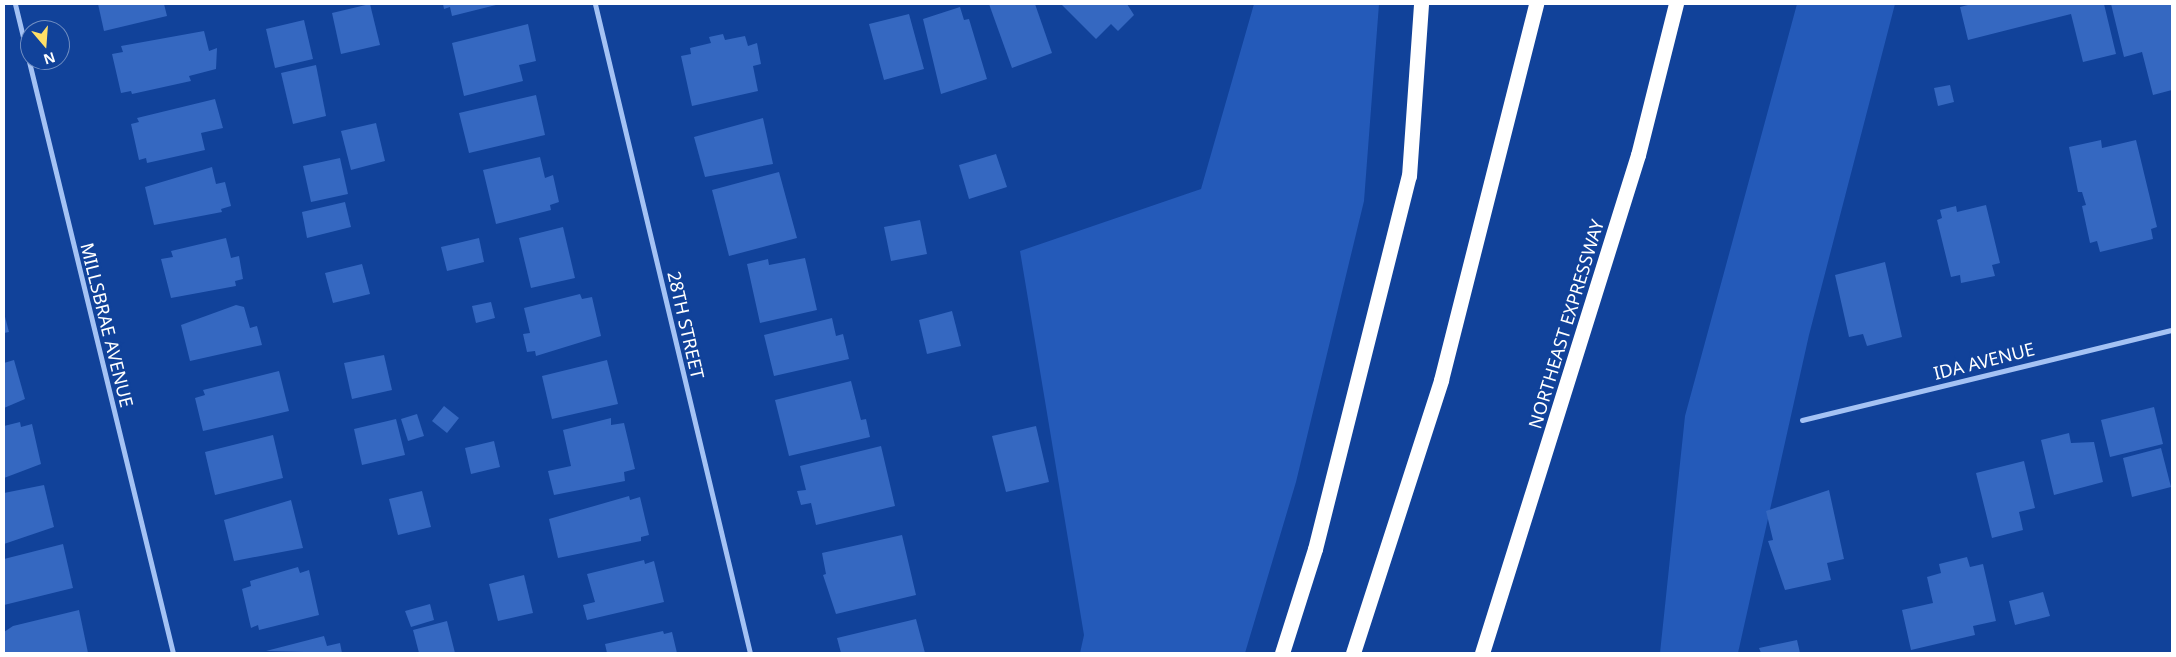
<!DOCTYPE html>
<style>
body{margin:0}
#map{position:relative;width:2176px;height:657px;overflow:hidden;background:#11429a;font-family:"Noto Sans",sans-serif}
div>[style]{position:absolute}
.green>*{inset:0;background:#245ab9}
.building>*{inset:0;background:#3568c1}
.minor>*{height:5px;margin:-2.5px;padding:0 2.5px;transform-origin:2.5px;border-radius:2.5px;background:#a4c2f4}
.motorway>*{height:15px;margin:-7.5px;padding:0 7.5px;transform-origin:7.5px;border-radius:7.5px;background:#fff}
span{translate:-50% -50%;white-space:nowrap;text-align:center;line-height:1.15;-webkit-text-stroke:4.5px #11429a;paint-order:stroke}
.street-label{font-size:18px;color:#fff}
.frame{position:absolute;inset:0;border:5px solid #fff;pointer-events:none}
.north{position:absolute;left:20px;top:20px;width:50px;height:50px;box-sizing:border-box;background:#11429a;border:1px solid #708ec2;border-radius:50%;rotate:162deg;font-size:14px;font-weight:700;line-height:20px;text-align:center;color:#fff}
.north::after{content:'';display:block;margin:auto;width:18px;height:22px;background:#ffdf67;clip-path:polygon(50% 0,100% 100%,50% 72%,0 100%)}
</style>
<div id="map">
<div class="green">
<div style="clip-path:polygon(1254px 4px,1379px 4px,1364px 201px,1296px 482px,1245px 653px,1080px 653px,1084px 635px,1020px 251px,1201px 189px)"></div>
<div style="clip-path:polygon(1797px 4px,1895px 4px,1809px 335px,1738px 653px,1660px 653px,1685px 416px)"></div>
</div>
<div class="building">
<div style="clip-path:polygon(98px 4px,164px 4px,167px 16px,104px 31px)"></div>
<div style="clip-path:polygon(370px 4px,380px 45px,341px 54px,332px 13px)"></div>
<div style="clip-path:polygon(443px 4px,500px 4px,452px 16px,450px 7px,444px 9px)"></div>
<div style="clip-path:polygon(989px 4px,1035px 4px,1052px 53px,1012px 68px)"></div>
<div style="clip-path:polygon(1061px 4px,1127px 4px,1134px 15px,1118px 31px,1111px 24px,1096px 39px)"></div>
<div style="clip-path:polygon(1972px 4px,2104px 4px,2116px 54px,2083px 62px,2071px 14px,1968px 40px,1960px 7px)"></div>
<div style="clip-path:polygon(2111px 4px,2172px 4px,2172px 90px,2153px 95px,2142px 52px,2124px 57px)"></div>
<div style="clip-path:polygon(960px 7px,964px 20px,969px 19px,987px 79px,941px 94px,923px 19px)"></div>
<div style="clip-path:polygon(909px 14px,924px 69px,884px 80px,869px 24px)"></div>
<div style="clip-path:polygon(304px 20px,313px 59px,275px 68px,266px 29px)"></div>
<div style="clip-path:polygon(528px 24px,536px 61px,519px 65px,523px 81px,464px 96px,452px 43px)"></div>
<div style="clip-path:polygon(204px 31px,209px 51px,217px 48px,216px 69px,189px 76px,191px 81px,132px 94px,131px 91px,121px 93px,112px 54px,123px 52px,121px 46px)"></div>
<div style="clip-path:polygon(723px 34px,725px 40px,745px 36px,748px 46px,757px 43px,761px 64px,753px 66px,758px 91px,692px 106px,681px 56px,691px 54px,690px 48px,711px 43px,709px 37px)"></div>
<div style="clip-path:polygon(316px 65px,326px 116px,293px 124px,281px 73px)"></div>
<div style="clip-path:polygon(1950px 85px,1954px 102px,1938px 106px,1934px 88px)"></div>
<div style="clip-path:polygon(536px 95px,545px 135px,469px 153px,459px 113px)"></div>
<div style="clip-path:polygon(215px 99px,223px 128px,201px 133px,205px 150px,147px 163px,146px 158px,139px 160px,131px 124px,139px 122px,137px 118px)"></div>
<div style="clip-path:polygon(763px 118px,773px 164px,705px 177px,694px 137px)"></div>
<div style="clip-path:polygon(376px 123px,385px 161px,351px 170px,341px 131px)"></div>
<div style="clip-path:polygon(2101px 140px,2102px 148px,2136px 140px,2157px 227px,2151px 229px,2153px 239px,2100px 252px,2097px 241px,2090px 243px,2082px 206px,2086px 205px,2082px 192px,2078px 192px,2069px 147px)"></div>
<div style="clip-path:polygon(996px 154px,1007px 187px,969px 199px,959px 165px)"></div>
<div style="clip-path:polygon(540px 157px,545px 178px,553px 175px,559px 202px,550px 205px,551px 210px,496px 224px,483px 170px)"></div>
<div style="clip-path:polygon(340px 158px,348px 194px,311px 202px,303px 166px)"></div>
<div style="clip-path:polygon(212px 167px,216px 184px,225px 182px,231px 206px,221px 209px,222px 212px,154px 225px,145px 187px)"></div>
<div style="clip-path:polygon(779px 172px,797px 238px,729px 256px,712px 190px)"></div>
<div style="clip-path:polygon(345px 202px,351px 227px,307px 238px,302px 212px)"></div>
<div style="clip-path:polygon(1986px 205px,2000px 263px,1992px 265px,1995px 276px,1961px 283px,1960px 275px,1951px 277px,1937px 220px,1942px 218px,1940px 210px,1956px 206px,1957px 212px)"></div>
<div style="clip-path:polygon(920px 220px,927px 254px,891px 261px,884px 227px)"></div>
<div style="clip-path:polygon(563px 227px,575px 278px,531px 288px,519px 238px)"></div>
<div style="clip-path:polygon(226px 238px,231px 258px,239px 256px,243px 279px,235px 281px,236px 286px,171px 298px,161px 259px,173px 257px,171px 251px)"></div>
<div style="clip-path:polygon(479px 238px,484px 262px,447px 271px,441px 247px)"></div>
<div style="clip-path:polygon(805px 258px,817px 310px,760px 323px,747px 264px,768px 259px,769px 265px)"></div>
<div style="clip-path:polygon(1885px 262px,1902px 337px,1867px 346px,1863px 334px,1849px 337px,1835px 275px)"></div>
<div style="clip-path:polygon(362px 264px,370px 294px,333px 303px,325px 273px)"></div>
<div style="clip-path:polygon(580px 294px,582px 299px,592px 297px,601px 336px,536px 356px,535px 351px,527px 352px,523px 334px,530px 333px,524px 308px)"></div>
<div style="clip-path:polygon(491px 302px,495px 318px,476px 323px,472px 306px)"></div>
<div style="clip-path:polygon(236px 305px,244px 307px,250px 328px,257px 326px,262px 345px,190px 361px,181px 325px)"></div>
<div style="clip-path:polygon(952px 311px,961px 346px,927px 354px,919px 320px)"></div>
<div style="clip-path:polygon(4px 313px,9px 332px,4px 333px)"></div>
<div style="clip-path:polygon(832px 318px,836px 336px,843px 334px,849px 359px,774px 376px,764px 335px)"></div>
<div style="clip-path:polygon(384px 355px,392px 390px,352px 399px,344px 363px)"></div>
<div style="clip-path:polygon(14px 360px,25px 399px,4px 408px,4px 363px)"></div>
<div style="clip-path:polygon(607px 360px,618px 404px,552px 419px,542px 376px)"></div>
<div style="clip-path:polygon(279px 371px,289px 411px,203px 431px,195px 398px,205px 395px,203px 390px)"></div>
<div style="clip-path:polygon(851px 381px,861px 420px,866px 419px,870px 437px,789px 456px,775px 400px)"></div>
<div style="clip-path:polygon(444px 406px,459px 418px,447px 433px,432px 421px)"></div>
<div style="clip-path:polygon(2154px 407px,2163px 444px,2110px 457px,2101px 420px)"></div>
<div style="clip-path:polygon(417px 414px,424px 436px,408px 441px,401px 419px)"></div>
<div style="clip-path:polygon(611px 418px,611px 425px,624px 423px,635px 469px,624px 472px,625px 481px,554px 495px,548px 471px,571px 466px,563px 430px)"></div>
<div style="clip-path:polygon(396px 419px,405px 455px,362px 465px,354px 429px)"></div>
<div style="clip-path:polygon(20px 422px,21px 427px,32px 424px,41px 464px,4px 478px,4px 426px)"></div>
<div style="clip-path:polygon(1036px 426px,1049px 482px,1006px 492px,992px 436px)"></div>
<div style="clip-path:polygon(2069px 433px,2071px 443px,2094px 442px,2103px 482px,2054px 495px,2041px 440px)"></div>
<div style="clip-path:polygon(273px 435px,283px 478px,215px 495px,205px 452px)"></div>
<div style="clip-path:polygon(494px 441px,500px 467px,471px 474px,465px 448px)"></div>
<div style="clip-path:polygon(881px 446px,895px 506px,816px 525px,811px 503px,801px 505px,797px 491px,806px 490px,800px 466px)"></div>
<div style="clip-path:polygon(2161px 448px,2171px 487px,2132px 497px,2123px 458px)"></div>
<div style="clip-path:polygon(2024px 461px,2035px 508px,2019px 512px,2023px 530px,1992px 538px,1976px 473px)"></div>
<div style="clip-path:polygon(44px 485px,54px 527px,4px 544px,4px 493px)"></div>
<div style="clip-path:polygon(1829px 490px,1844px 559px,1827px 563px,1831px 580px,1785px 590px,1768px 541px,1773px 540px,1766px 511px)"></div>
<div style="clip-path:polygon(422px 491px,431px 527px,398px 535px,389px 499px)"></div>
<div style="clip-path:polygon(629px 496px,630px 500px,640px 497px,649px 535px,641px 537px,641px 541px,558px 558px,549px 519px)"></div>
<div style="clip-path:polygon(291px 500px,303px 548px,234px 561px,224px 520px)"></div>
<div style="clip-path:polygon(902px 535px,916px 595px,836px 614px,823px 575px,826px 574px,822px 553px)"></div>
<div style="clip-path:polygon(63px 544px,73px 588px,4px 605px,4px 559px)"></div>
<div style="clip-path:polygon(1967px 557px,1970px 567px,1983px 564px,1996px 621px,1973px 626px,1975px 635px,1911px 650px,1902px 610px,1933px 603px,1927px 577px,1941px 573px,1939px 564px)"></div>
<div style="clip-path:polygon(644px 560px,645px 564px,654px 561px,664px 602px,587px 620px,583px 605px,595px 602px,587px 574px)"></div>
<div style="clip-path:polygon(298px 567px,300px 573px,309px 570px,319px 615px,259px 630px,258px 625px,251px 628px,242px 589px,251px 586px,250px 581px)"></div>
<div style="clip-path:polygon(524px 575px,533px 613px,498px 621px,489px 584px)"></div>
<div style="clip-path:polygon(2043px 592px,2050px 616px,2015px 625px,2009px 601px)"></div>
<div style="clip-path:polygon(430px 604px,434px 620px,411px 627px,405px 611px)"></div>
<div style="clip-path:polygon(79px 610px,88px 653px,4px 653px,4px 632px,13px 626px)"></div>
<div style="clip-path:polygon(916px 619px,925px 653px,841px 653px,837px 638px)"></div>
<div style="clip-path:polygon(447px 621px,455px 653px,419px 653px,413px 630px)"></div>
<div style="clip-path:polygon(663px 631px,664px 634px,672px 632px,677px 653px,607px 653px,605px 644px)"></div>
<div style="clip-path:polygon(324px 636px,327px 646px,340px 643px,342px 653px,266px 651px)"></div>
<div style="clip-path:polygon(1797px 640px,1800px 653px,1761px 653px,1759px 648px)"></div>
</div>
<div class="minor">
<div style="left:15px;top:4px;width:668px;rotate:76.32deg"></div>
<div style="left:595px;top:4px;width:667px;rotate:76.57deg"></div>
<div style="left:1802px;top:420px;width:381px;rotate:-13.7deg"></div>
</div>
<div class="motorway">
<div style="left:1282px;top:653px;width:109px;rotate:-72.4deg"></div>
<div style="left:1315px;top:549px;width:385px;rotate:-75.9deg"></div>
<div style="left:1409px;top:176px;width:172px;rotate:-86deg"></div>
<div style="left:1353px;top:653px;width:287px;rotate:-72.1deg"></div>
<div style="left:1441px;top:380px;width:388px;rotate:-75.8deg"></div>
<div style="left:1482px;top:653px;width:522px;rotate:-72.61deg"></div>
<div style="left:1638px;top:155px;width:156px;rotate:-75.9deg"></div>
</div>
<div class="street-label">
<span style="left:1566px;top:324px;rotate:-73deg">NORTHEAST EXPRESSWAY</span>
<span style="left:107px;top:325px;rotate:76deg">MILLSBRAE AVENUE</span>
<span style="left:686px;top:325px;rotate:77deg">28TH STREET</span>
<span style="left:1984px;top:361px;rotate:-14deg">IDA AVENUE</span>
</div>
<div class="frame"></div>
<div class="north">N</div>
</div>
